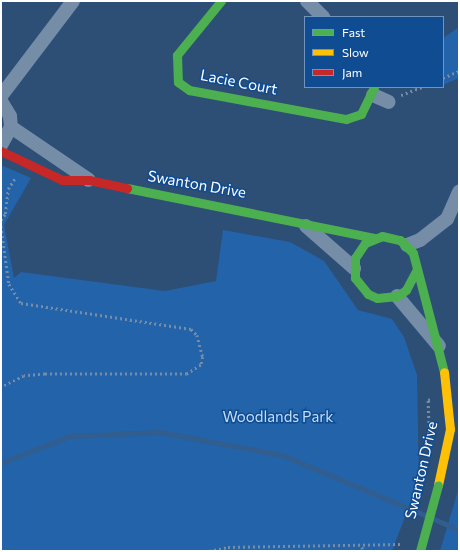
<!DOCTYPE html>
<style>
body{margin:0}
#map{position:relative;width:460px;height:552px;overflow:hidden;background:#2d4e75;font-family:Commissioner,sans-serif}
div>[style]{position:absolute}
.green>*{inset:0;background:#2363a9}
.stream>*{height:5px;margin:-2.5px;padding:0 2.5px;transform-origin:2.5px;border-radius:2.5px;background:#325d8f}
.path>*{height:2.5px;margin-top:-1.25px;transform-origin:0;background:repeating-linear-gradient(90deg,#758da7 0 2px,transparent 0 5px)}
.street>*{height:14px;margin:-7px;padding:0 7px;transform-origin:7px;border-radius:7px;background:#758da7}
.fast>*{height:9px;margin:-4.5px;padding:0 4.5px;transform-origin:4.5px;border-radius:4.5px;background:#4caf50}
.slow>*{height:9px;margin:-4.5px;padding:0 4.5px;transform-origin:4.5px;border-radius:4.5px;background:#ffc107}
.jam>*{height:9px;margin:-4.5px;padding:0 4.5px;transform-origin:4.5px;border-radius:4.5px;background:#c62828}
.fast-bridge>*{height:9px;margin:-4.5px;padding:0 4.5px;transform-origin:4.5px;border-radius:4.5px;background:#4caf50}
span{translate:-50% -50%;white-space:nowrap;text-align:center;line-height:1.15;-webkit-text-stroke:3px #104c92;paint-order:stroke}
.street-label{font-size:15px;color:#fff}
.park-label{font-size:15px;color:#c3dffe}
.frame{position:absolute;inset:0;border:2px solid #fff;pointer-events:none}
.legend{position:absolute;left:304px;top:16px;width:140px;height:72px;box-sizing:border-box;background:#104c92;border:1px solid #7094be;margin:0;padding:5px 7px;list-style:none;font-size:12px;color:#fff}
.legend li{display:flex;align-items:center;gap:8px;height:20px}
.legend b{width:20px;border:1px solid #7094be}
</style>
<div id="map">
<div class="green">
<div style="clip-path:polygon(459px 27px,459px 78px,443px 85px,443px 38px)"></div>
<div style="clip-path:polygon(1px 165px,31px 178px,4px 225px,14px 278px,21px 272px,165px 291px,216px 281px,223px 230px,290px 242px,324px 261px,358px 310px,392px 319px,404px 337px,417px 375px,419px 480px,392px 551px,1px 551px)"></div>
<div style="clip-path:polygon(459px 487px,459px 551px,440px 551px)"></div>
</div>
<div class="stream">
<div style="left:1px;top:463px;width:74px;rotate:-21.4deg"></div>
<div style="left:70px;top:436px;width:90px;rotate:-2.5deg"></div>
<div style="left:160px;top:432px;width:124px;rotate:10.7deg"></div>
<div style="left:282px;top:455px;width:155px;rotate:22.8deg"></div>
<div style="left:434px;top:519px;width:27px;rotate:24deg"></div>
</div>
<div class="path">
<div style="left:443px;top:78px;width:17px;rotate:-24deg"></div>
<div style="left:401px;top:95px;width:22px;rotate:-21deg"></div>
<div style="left:1px;top:220px;width:7px;rotate:-56deg"></div>
<div style="left:5px;top:214px;width:25px;rotate:-83deg"></div>
<div style="left:8px;top:189px;width:13px;rotate:-58deg"></div>
<div style="left:1px;top:226px;width:59px;rotate:82.1deg"></div>
<div style="left:9px;top:284px;width:22px;rotate:58deg"></div>
<div style="left:21px;top:303px;width:172px;rotate:8.7deg"></div>
<div style="left:191px;top:329px;width:8px;rotate:45deg"></div>
<div style="left:197px;top:335px;width:23px;rotate:75deg"></div>
<div style="left:203px;top:357px;width:8px;rotate:104deg"></div>
<div style="left:201px;top:365px;width:17px;rotate:147deg"></div>
<div style="left:187px;top:374px;width:142px;rotate:180deg"></div>
<div style="left:45px;top:374px;width:21px;rotate:175deg"></div>
<div style="left:24px;top:376px;width:25px;rotate:154deg"></div>
<div style="left:429px;top:433px;width:33px;rotate:-92deg"></div>
<div style="left:428px;top:400px;width:3px;rotate:-18deg"></div>
<div style="left:362px;top:547px;width:4px;rotate:63deg"></div>
<div style="left:209px;top:551px;width:19px;rotate:-12deg"></div>
<div style="left:228px;top:547px;width:175px;rotate:-1deg"></div>
</div>
<div class="street">
<div style="left:307px;top:1px;width:23px;rotate:45deg"></div>
<div style="left:373px;top:95px;width:17px;rotate:24deg"></div>
<div style="left:1px;top:96px;width:119px;rotate:-52.8deg"></div>
<div style="left:1px;top:101px;width:17px;rotate:59deg"></div>
<div style="left:10px;top:116px;width:11px;rotate:85deg"></div>
<div style="left:11px;top:127px;width:21px;rotate:119deg"></div>
<div style="left:11px;top:127px;width:94px;rotate:34.2deg"></div>
<div style="left:306px;top:226px;width:64px;rotate:41.2deg"></div>
<div style="left:407px;top:245px;width:14px;rotate:-21deg"></div>
<div style="left:420px;top:240px;width:34px;rotate:-38deg"></div>
<div style="left:447px;top:219px;width:30px;rotate:-66deg"></div>
<div style="left:397px;top:296px;width:65px;rotate:50deg"></div>
</div>
<div class="fast">
<div style="left:221px;top:1px;width:70px;rotate:129.2deg"></div>
<div style="left:177px;top:55px;width:27px;rotate:88deg"></div>
<div style="left:178px;top:82px;width:14px;rotate:36deg"></div>
<div style="left:189px;top:90px;width:160px;rotate:10.5deg"></div>
<div style="left:346px;top:119px;width:16px;rotate:-18deg"></div>
<div style="left:361px;top:114px;width:30px;rotate:-64deg"></div>
<div style="left:127px;top:188px;width:252px;rotate:11.4deg"></div>
<div style="left:416px;top:271px;width:21px;rotate:118deg"></div>
<div style="left:406px;top:290px;width:11px;rotate:146deg"></div>
<div style="left:397px;top:296px;width:20px;rotate:174deg"></div>
<div style="left:377px;top:298px;width:10px;rotate:-156deg"></div>
<div style="left:368px;top:294px;width:21px;rotate:-129deg"></div>
<div style="left:355px;top:278px;width:20px;rotate:-90deg"></div>
<div style="left:355px;top:258px;width:18px;rotate:-56deg"></div>
<div style="left:365px;top:243px;width:18px;rotate:-22deg"></div>
<div style="left:382px;top:236px;width:18px;rotate:13deg"></div>
<div style="left:400px;top:240px;width:18px;rotate:45deg"></div>
<div style="left:413px;top:253px;width:123px;rotate:75.4deg"></div>
</div>
<div class="slow">
<div style="left:438px;top:485px;width:57px;rotate:-77.9deg"></div>
<div style="left:450px;top:429px;width:57px;rotate:-96deg"></div>
</div>
<div class="jam">
<div style="left:1px;top:151px;width:68px;rotate:25.4deg"></div>
<div style="left:62px;top:180px;width:27px"></div>
<div style="left:89px;top:180px;width:39px;rotate:12deg"></div>
</div>
<div class="fast-bridge">
<div style="left:420px;top:551px;width:68px;rotate:-74.7deg"></div>
</div>
<div class="street-label">
<span style="left:239px;top:82px;rotate:11deg">Lacie Court</span>
<span style="left:197px;top:184px;rotate:10deg">Swanton Drive</span>
<span style="left:421px;top:470px;rotate:-77deg">Swanton Drive</span>
</div>
<div class="park-label">
<span style="left:278px;top:417px">Woodlands Park</span>
</div>
<div class="frame"></div>
<ul class="legend">
<li><b style="height:5px;background:#4caf50"></b>Fast</li>
<li><b style="height:5px;background:#ffc107"></b>Slow</li>
<li><b style="height:5px;background:#c62828"></b>Jam</li>
</ul>
</div>
